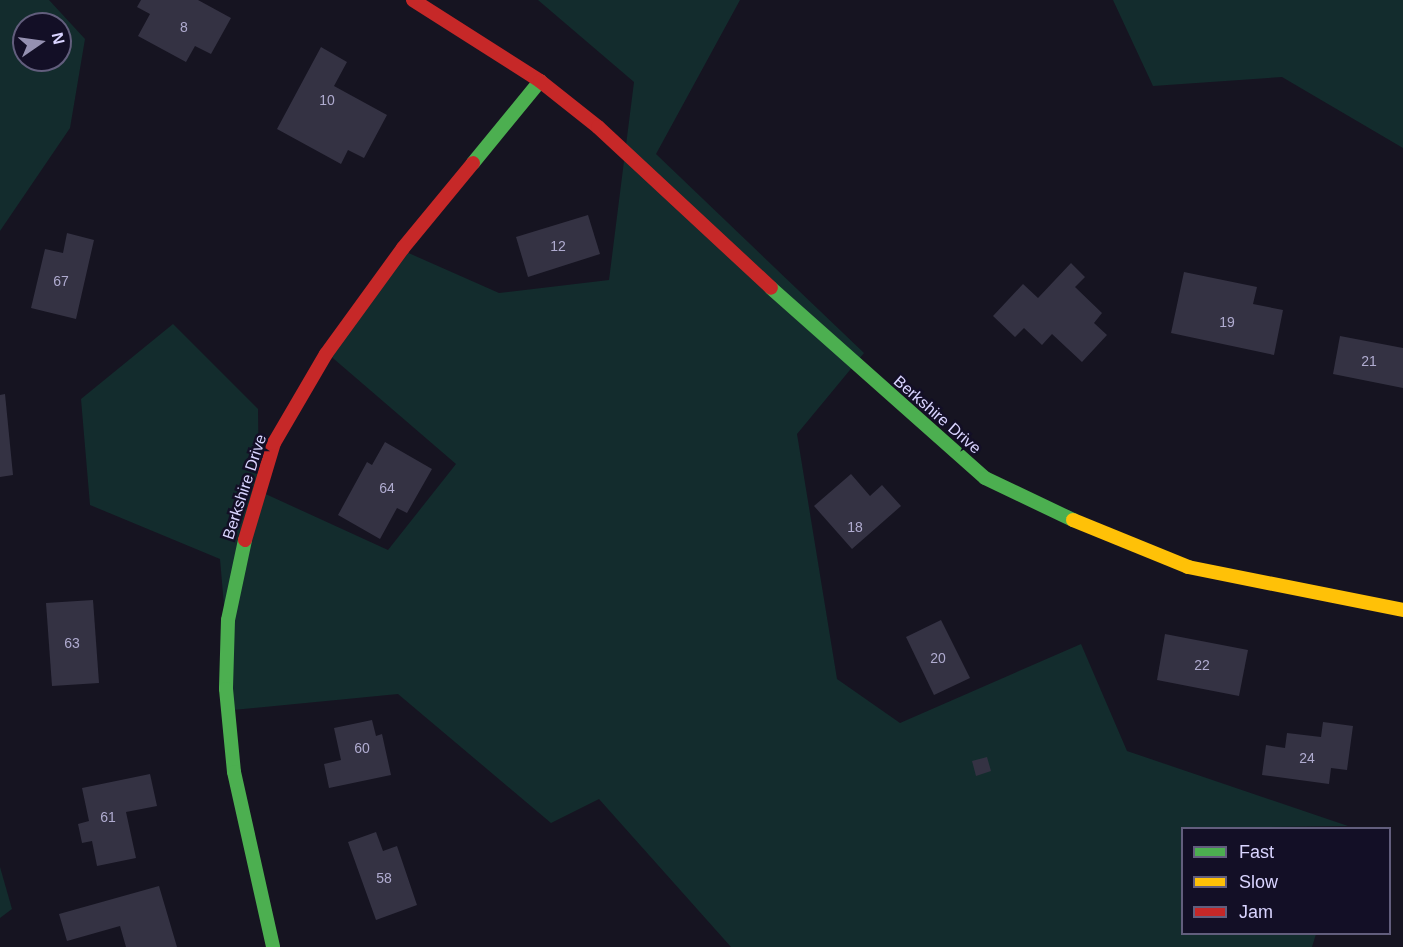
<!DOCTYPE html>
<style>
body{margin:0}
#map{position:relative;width:1403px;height:947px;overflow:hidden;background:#161421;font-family:Arial,sans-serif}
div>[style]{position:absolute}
.green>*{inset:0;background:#132c2d}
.building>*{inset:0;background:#343243}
.fast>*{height:14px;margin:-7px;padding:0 7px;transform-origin:7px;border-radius:7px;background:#4caf50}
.slow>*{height:14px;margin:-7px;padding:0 7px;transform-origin:7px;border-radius:7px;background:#ffc107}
.jam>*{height:14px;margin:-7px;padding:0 7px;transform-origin:7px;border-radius:7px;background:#c62828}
span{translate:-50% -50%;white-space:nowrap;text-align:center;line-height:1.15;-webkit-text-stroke:5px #130f26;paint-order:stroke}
.number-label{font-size:14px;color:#b0acd0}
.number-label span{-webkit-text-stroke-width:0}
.street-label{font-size:16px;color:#d9d4ff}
.legend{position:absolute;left:1181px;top:827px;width:210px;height:108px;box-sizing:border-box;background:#130f26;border:2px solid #625e7d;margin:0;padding:8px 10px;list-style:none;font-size:18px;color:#d9d4ff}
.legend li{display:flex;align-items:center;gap:12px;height:30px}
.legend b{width:30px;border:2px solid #625e7d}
.north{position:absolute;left:12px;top:12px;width:60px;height:60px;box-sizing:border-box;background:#130f26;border:2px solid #625e7d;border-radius:50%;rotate:77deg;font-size:16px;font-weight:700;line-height:24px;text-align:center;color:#d9d4ff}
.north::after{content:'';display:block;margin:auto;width:21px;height:27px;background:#9591b1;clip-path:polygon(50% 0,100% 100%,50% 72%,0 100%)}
</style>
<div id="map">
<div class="green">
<div style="clip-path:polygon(evenodd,0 0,49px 0,85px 39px,70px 128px,0 231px,0 0,24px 24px,60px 24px,60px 60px,24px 60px,24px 24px)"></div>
<div style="clip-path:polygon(538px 0,740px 0,656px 154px,864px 353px,797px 434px,837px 679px,900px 723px,1081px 644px,1127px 751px,1348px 826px,1182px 828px,1182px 934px,1316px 934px,1312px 947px,731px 947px,599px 799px,551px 823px,398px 694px,233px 710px,220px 559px,90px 505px,81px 399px,173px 324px,258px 409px,259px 491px,388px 550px,456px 464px,327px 353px,404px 251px,499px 293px,609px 280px,634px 82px)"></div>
<div style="clip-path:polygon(1113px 0,1403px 0,1403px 148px,1282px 77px,1153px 86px)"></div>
<div style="clip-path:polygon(0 867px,12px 909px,0 918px)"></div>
</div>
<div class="building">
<div style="clip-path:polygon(141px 0,198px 0,231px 18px,211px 54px,195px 46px,186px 62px,138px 36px,150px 14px,137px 7px)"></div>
<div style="clip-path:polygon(321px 47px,347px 62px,334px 86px,387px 115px,364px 158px,348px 150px,341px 164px,277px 129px)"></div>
<div style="clip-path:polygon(588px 215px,600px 254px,528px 277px,516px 237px)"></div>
<div style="clip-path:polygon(67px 233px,94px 240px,76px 319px,31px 308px,45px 249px,63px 253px)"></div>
<div style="clip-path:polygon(1071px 263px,1085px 277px,1075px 287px,1102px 313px,1094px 323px,1107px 335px,1082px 362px,1052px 334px,1042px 345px,1024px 328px,1015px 337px,993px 316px,1023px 284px,1038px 298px)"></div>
<div style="clip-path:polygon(1184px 272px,1257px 287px,1253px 304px,1283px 310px,1274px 355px,1171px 333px)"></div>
<div style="clip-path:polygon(1340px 336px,1403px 348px,1403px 388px,1333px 374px)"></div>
<div style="clip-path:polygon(5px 394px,13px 475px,0 477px,0 395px)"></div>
<div style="clip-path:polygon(385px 442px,432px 469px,407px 513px,397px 508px,380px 539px,338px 515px,367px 462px,372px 465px)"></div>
<div style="clip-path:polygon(851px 474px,870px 496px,882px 485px,901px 506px,852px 549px,814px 506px)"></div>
<div style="clip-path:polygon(93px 600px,99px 683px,52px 686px,46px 603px)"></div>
<div style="clip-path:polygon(941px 620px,970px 678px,934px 695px,906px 637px)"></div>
<div style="clip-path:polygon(1165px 634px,1248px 650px,1239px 696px,1157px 680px)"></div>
<div style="clip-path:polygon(372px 720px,376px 736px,382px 734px,391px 775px,329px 788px,324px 764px,341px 760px,334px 728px)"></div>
<div style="clip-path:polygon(1323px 722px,1353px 726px,1347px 770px,1331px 768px,1329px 784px,1262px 775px,1266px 745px,1285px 748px,1287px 733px,1321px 737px)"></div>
<div style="clip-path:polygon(987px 757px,991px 771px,976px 776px,972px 761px)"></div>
<div style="clip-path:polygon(150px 774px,157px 806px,126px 812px,136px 858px,97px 866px,92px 841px,82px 843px,78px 824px,89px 821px,82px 788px)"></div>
<div style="clip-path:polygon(376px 832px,383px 851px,397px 846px,417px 905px,376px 920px,348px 842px)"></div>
<div style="clip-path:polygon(159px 886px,177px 947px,126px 947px,120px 926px,67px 941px,59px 914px)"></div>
</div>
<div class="fast">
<div style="left:473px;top:163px;width:106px;rotate:-50.7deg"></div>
<div style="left:771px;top:288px;width:286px;rotate:41.6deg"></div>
<div style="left:985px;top:478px;width:98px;rotate:25.5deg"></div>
<div style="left:245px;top:540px;width:82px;rotate:102deg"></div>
<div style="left:228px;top:620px;width:69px;rotate:91.7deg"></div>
<div style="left:226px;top:689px;width:83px;rotate:84.5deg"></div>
<div style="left:234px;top:772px;width:179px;rotate:77.4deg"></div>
</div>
<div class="slow">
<div style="left:1073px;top:520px;width:124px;rotate:22.2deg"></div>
<div style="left:1188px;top:567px;width:219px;rotate:11.3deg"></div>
</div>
<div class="jam">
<div style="left:413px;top:0;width:151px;rotate:32.5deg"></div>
<div style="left:540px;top:81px;width:74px;rotate:38.4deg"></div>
<div style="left:598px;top:127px;width:236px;rotate:42.9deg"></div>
<div style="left:245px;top:540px;width:101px;rotate:-73.4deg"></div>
<div style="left:274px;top:443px;width:103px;rotate:-59.7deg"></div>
<div style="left:326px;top:354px;width:131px;rotate:-54deg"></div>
<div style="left:403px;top:248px;width:110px;rotate:-50.5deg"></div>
</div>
<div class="number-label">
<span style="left:184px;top:27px">8</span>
<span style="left:327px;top:100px">10</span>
<span style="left:558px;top:246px">12</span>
<span style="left:61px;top:281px">67</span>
<span style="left:1227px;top:322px">19</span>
<span style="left:1369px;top:361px">21</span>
<span style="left:387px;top:488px">64</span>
<span style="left:855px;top:527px">18</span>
<span style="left:72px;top:643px">63</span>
<span style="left:938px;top:658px">20</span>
<span style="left:1202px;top:665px">22</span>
<span style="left:362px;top:748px">60</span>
<span style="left:1307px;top:758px">24</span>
<span style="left:108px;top:817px">61</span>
<span style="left:384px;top:878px">58</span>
</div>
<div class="street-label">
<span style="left:937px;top:415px;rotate:41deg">Berkshire Drive</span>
<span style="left:245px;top:487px;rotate:-72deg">Berkshire Drive</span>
</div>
<ul class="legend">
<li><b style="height:8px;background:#4caf50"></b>Fast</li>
<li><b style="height:8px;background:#ffc107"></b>Slow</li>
<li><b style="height:8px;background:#c62828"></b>Jam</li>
</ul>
<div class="north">N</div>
</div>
